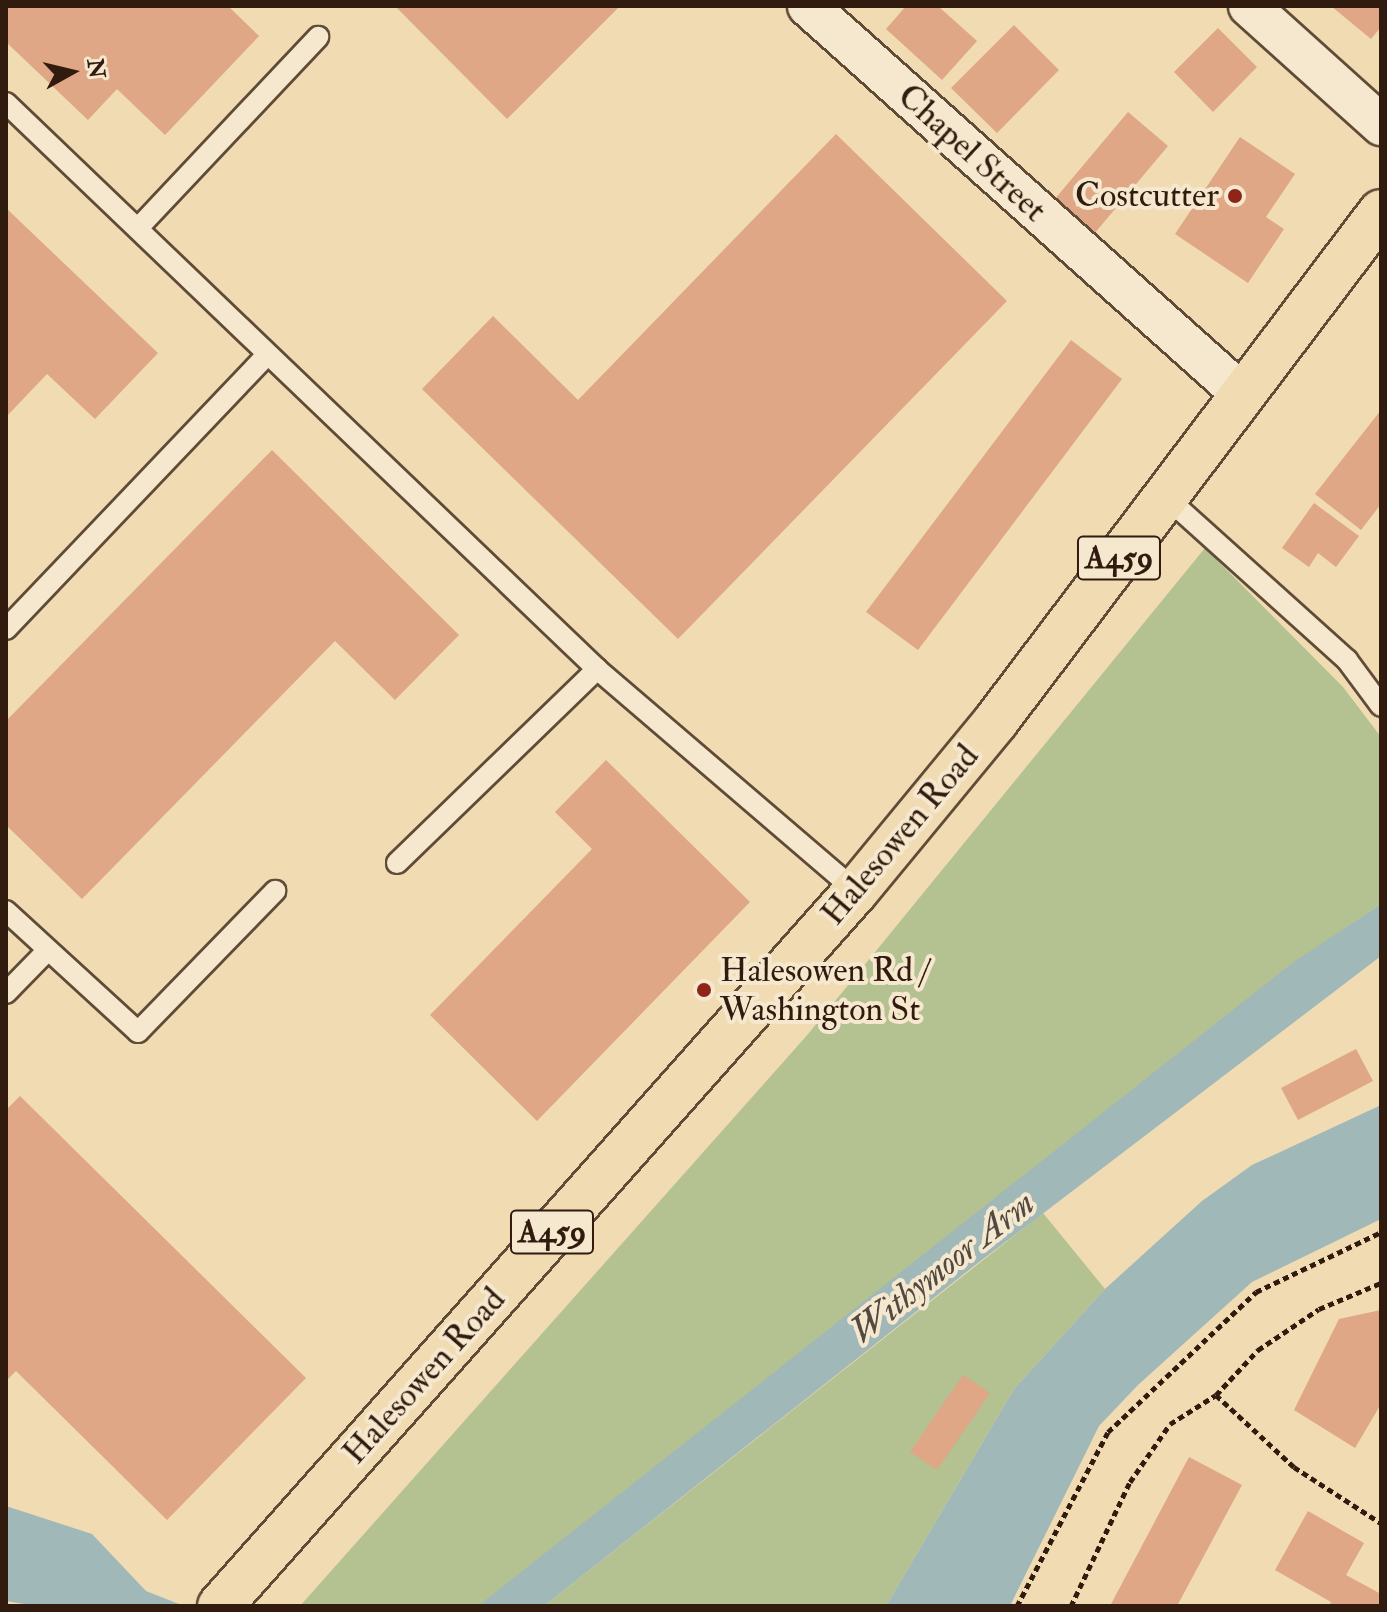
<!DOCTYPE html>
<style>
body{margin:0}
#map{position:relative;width:1387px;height:1612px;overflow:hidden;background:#f0dbb3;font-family:"IM FELL Double Pica",serif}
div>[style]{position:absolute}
.green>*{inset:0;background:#b4c191}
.water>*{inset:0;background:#a0b8b8}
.building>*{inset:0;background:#dfa785}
.path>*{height:5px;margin-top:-2.5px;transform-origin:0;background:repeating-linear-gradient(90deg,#301b0e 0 6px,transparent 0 10px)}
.roads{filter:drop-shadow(2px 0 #604b37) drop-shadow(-2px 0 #604b37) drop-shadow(0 2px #604b37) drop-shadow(0 -2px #604b37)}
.service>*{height:20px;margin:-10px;padding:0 10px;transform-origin:10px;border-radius:10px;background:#f5e8ce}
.minor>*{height:40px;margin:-20px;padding:0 20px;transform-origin:20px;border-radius:20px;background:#f5e8ce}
.primary>*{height:44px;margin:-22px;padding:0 22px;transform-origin:22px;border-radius:22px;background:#f0dbb3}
.dots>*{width:22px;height:22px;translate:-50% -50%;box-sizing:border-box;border:4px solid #f5e8ce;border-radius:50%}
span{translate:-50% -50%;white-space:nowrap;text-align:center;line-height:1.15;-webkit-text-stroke:8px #f5e8ce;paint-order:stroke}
.shield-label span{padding:2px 6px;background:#f5e8ce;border:2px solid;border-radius:6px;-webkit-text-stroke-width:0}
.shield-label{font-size:32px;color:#301b0e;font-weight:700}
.street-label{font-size:34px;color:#301b0e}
.poi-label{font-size:34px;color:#301b0e}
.right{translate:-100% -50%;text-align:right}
.left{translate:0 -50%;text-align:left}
.water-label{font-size:36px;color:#524a41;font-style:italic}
.frame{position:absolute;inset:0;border:8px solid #301b0e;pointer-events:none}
.north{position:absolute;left:32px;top:32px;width:80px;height:80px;-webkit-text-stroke:6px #f5e8ce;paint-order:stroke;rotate:82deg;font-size:22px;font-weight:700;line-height:32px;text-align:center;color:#301b0e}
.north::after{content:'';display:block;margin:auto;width:28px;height:36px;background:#301b0e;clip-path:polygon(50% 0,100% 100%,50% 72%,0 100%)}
</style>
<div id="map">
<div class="green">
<div style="clip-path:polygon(1205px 548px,1343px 687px,1381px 737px,1381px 904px,1291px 965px,479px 1606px,300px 1606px,809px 1033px)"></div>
<div style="clip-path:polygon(1043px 1213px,1105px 1289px,1014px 1389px,886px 1606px,544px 1606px)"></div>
</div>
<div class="water">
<div style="clip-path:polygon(1381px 904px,1381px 956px,974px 1266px,544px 1606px,478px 1606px,1291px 964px)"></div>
<div style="clip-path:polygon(1381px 1105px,1381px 1219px,1252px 1282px,1138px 1385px,1099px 1426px,1010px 1606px,886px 1606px,1014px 1389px,1105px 1289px,1202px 1201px,1252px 1165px)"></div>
<div style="clip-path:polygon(6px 1506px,92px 1534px,146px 1591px,184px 1606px,36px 1606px,6px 1601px)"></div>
</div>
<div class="building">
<div style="clip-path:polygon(6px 6px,228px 6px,259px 36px,165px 135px,117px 89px,88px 120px,6px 42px)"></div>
<div style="clip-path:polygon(395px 6px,620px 6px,507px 119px)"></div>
<div style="clip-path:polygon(906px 6px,938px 6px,977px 41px,942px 80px,886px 29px)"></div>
<div style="clip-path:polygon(1331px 6px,1381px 6px,1381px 27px,1371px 39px)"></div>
<div style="clip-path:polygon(1014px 25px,1059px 70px,997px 133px,951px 88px)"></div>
<div style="clip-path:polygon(1218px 28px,1257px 67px,1213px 112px,1174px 72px)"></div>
<div style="clip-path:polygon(1128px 112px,1168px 146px,1094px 234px,1054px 200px)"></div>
<div style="clip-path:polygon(836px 134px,1007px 301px,678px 639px,422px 389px,493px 316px,578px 400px)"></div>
<div style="clip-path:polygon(1240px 137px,1295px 174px,1266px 217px,1284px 229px,1248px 283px,1175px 234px)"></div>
<div style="clip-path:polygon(6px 208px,158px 353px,95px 419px,47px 374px,6px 417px)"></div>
<div style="clip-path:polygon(1071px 340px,1122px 379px,918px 650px,866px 612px)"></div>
<div style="clip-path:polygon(1381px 410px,1381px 504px,1361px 530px,1315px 494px)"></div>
<div style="clip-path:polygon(272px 450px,459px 635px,395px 700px,335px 641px,82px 899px,6px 825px,6px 721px)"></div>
<div style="clip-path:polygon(1314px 503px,1359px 536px,1336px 567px,1318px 553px,1309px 567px,1282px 548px)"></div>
<div style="clip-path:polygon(606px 760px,750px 902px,537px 1121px,430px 1015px,592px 849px,555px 812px)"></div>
<div style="clip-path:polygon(1356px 1049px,1373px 1081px,1298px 1120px,1281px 1088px)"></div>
<div style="clip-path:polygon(20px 1096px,306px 1378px,167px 1520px,16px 1371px,6px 1381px,6px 1110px)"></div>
<div style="clip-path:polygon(1381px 1310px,1381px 1404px,1355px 1448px,1294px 1410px,1339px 1319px)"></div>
<div style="clip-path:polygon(963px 1375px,990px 1393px,937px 1470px,910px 1452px)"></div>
<div style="clip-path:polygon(1189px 1457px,1242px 1485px,1177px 1606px,1110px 1606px)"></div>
<div style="clip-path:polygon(1308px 1511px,1364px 1543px,1346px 1575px,1381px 1594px,1381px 1606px,1329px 1606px,1331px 1602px,1275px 1570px)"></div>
</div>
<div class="path">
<div style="left:1216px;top:1395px;width:62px;rotate:-47deg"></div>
<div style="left:1258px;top:1350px;width:73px;rotate:-33.9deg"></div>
<div style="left:1319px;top:1309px;width:67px;rotate:-22.8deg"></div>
<div style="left:1017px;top:1606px;width:196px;rotate:-62.4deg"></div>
<div style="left:1108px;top:1432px;width:204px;rotate:-43.4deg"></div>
<div style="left:1256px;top:1292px;width:139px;rotate:-25.6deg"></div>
<div style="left:1071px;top:1606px;width:137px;rotate:-64.6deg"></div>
<div style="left:1130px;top:1482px;width:70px;rotate:-55.4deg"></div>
<div style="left:1170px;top:1424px;width:54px;rotate:-32.2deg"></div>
<div style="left:1216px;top:1395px;width:106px;rotate:42.7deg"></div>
<div style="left:1294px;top:1467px;width:103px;rotate:32.8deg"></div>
</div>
<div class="roads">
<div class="service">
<div style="left:6px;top:103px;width:818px;rotate:43.76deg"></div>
<div style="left:597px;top:669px;width:341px;rotate:40.6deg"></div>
<div style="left:140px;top:226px;width:260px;rotate:-46.7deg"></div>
<div style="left:1166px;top:497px;width:244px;rotate:42deg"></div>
<div style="left:1347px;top:660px;width:57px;rotate:53.5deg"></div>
<div style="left:6px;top:629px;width:378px;rotate:-46.4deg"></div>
<div style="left:397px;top:863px;width:279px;rotate:-44.1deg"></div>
<div style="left:6px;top:911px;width:179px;rotate:42.5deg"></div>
<div style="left:138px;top:1032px;width:197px;rotate:-45.8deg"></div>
<div style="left:6px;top:993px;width:59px;rotate:-45.7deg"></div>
</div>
<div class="minor">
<div style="left:808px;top:6px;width:584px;rotate:41.8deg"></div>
<div style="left:1249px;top:6px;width:178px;rotate:42deg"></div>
</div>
<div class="primary">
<div style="left:220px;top:1606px;width:957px;rotate:-48.35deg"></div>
<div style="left:856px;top:891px;width:220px;rotate:-50.5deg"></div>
<div style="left:996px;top:721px;width:638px;rotate:-52.9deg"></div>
</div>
</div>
<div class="dots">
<div style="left:1235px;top:196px;background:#8f2418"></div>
<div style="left:704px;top:990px;background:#8f2418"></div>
</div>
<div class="shield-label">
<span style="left:1119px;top:558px">A459</span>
<span style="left:552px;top:1232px">A459</span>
</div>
<div class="street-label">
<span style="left:972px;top:153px;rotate:42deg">Chapel Street</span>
<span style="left:900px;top:835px;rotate:-50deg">Halesowen Road</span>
<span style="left:424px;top:1376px;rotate:-48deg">Halesowen Road</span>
</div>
<div class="poi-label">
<span class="right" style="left:1219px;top:196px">Costcutter</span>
<span class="left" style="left:720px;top:990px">Halesowen Rd /<br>Washington St</span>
</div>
<div class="water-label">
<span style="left:942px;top:1267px;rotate:-38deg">Withymoor Arm</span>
</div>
<div class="frame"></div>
<div class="north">N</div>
</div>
